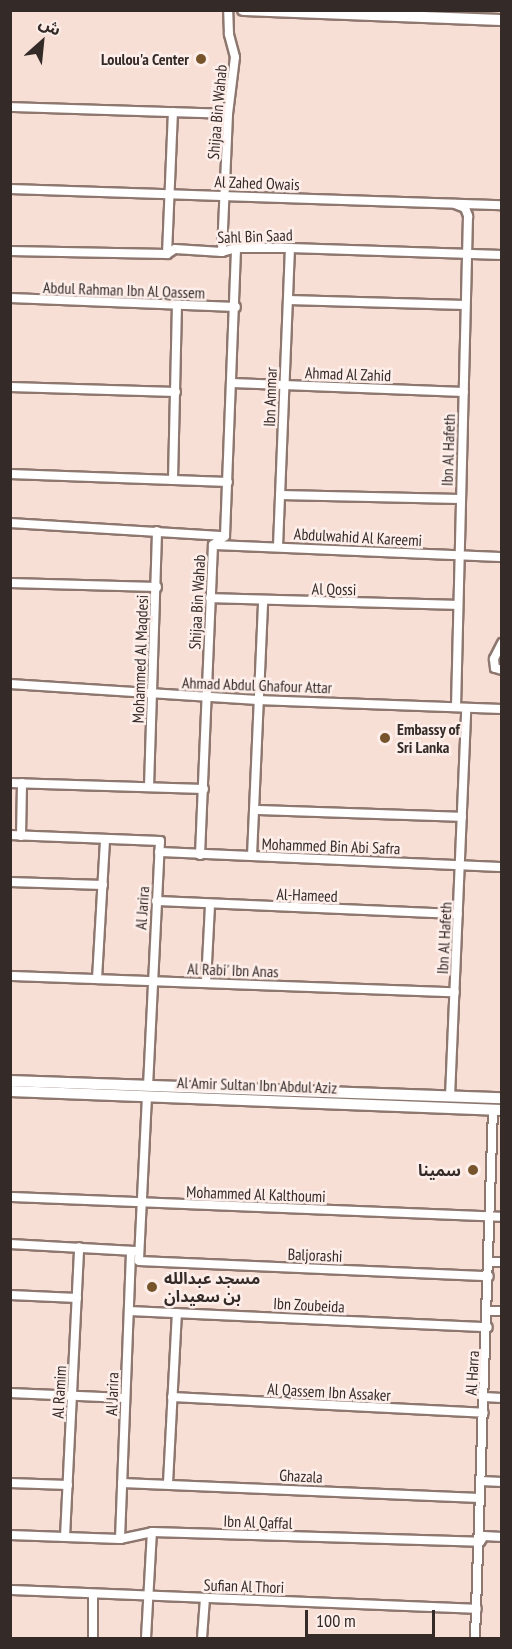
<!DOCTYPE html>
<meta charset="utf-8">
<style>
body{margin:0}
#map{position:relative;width:512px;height:1649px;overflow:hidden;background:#f8dfd6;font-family:"PT Sans Narrow","Noto Sans Arabic",sans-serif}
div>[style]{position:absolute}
.roads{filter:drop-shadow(2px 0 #8d776f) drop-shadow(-2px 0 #8d776f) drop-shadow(0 2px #8d776f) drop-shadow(0 -2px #8d776f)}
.street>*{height:8px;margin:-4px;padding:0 4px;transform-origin:4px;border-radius:4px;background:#fff}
.secondary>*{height:10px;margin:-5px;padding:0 5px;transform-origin:5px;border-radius:5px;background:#fff}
.dots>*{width:16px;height:16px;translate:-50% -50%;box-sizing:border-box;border:3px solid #fdeee9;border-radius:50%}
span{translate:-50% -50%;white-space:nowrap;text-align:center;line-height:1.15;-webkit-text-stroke:5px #fdeee9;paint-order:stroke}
.poi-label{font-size:16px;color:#342b28;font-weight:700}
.right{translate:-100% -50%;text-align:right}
.left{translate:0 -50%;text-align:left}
.street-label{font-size:16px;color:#342b28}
.frame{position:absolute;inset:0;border:12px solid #342b28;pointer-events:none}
.north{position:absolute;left:12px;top:12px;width:60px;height:60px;-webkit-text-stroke:4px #fdeee9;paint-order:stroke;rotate:27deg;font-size:16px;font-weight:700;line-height:24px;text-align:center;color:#342b28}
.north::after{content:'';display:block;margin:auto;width:21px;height:27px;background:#342b28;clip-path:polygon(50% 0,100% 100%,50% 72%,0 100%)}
.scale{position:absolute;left:305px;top:1610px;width:130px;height:27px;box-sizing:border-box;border:3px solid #342b28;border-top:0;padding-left:8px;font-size:18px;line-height:21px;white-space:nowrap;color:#342b28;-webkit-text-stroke:4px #fdeee9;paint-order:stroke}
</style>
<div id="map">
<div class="roads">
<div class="street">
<div style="left:10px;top:107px;width:218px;rotate:1.8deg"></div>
<div style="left:10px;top:189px;width:492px;rotate:1.9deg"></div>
<div style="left:455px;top:204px;width:11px;rotate:22deg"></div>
<div style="left:465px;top:208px;width:9px;rotate:69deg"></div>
<div style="left:468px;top:216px;width:489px;rotate:91.4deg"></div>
<div style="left:10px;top:251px;width:157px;rotate:1.1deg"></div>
<div style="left:167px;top:254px;width:9px;rotate:-32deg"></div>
<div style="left:175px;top:249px;width:47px;rotate:3.7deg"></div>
<div style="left:222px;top:252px;width:15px;rotate:-16deg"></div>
<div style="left:236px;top:248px;width:54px"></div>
<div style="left:290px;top:248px;width:212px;rotate:1.9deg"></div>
<div style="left:222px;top:252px;width:138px;rotate:-87.5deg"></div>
<div style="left:228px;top:114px;width:57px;rotate:-83deg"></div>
<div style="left:235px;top:57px;width:24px;rotate:-105deg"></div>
<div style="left:229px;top:34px;width:24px;rotate:-92deg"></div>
<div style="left:167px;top:254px;width:142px;rotate:-87.6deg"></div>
<div style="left:10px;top:298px;width:226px;rotate:2.3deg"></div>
<div style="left:288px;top:300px;width:177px;rotate:1.6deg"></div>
<div style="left:232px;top:383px;width:232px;rotate:2.2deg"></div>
<div style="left:10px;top:387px;width:166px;rotate:1.7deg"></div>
<div style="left:10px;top:474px;width:218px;rotate:2.1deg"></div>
<div style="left:173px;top:480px;width:174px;rotate:-88.7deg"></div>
<div style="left:280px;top:495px;width:180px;rotate:1.3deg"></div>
<div style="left:10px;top:523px;width:215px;rotate:3.5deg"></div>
<div style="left:213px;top:545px;width:289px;rotate:2.4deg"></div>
<div style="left:278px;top:546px;width:298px;rotate:-87.7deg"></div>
<div style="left:10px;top:583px;width:147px;rotate:1.6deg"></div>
<div style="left:210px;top:598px;width:247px;rotate:1.6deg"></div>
<div style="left:502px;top:643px;width:18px;rotate:117deg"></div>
<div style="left:494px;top:659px;width:9px;rotate:84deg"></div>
<div style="left:495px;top:668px;width:7px;rotate:16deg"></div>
<div style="left:10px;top:684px;width:248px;rotate:3.7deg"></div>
<div style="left:257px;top:700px;width:245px;rotate:2.1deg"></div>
<div style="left:10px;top:783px;width:194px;rotate:1.8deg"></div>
<div style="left:149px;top:787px;width:256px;rotate:-88.2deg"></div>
<div style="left:255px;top:810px;width:207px;rotate:1.9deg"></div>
<div style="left:10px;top:835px;width:150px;rotate:2.3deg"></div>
<div style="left:160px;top:841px;width:244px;rotate:92.8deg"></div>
<div style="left:21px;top:836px;width:53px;rotate:-88.9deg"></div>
<div style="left:159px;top:852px;width:343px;rotate:2.5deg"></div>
<div style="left:200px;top:855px;width:310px;rotate:-87.6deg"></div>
<div style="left:213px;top:545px;width:15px;rotate:-37deg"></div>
<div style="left:225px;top:536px;width:288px;rotate:-87.8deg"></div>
<div style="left:252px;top:856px;width:255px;rotate:-87.5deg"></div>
<div style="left:10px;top:882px;width:93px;rotate:1.8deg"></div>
<div style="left:156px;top:901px;width:302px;rotate:2.5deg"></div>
<div style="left:10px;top:976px;width:445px;rotate:2.1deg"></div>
<div style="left:97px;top:979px;width:139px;rotate:-86.7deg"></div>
<div style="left:206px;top:982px;width:77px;rotate:-87deg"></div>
<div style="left:147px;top:1096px;width:165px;rotate:92.8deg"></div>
<div style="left:139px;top:1261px;width:350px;rotate:2.5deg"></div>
<div style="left:450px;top:1097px;width:388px;rotate:-87.6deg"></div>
<div style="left:10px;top:1197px;width:492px;rotate:2.3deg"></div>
<div style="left:10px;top:1244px;width:125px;rotate:3.2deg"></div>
<div style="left:489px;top:1262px;width:13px"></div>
<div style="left:10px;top:1295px;width:67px;rotate:2.6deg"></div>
<div style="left:129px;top:1311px;width:359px;rotate:2.6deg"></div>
<div style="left:489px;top:1311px;width:13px"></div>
<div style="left:10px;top:1393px;width:115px;rotate:2.5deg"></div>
<div style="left:172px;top:1397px;width:312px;rotate:2.9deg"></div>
<div style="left:484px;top:1397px;width:18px;rotate:3deg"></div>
<div style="left:481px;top:1481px;width:21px;rotate:3deg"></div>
<div style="left:10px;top:1483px;width:58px;rotate:2deg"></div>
<div style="left:122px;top:1483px;width:358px;rotate:2.4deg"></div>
<div style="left:168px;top:1483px;width:170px;rotate:-87deg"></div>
<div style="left:10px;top:1535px;width:110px;rotate:2.1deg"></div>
<div style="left:120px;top:1539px;width:33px;rotate:-12deg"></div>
<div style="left:152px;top:1532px;width:328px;rotate:1.7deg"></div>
<div style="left:480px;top:1542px;width:7px;rotate:-56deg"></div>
<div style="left:484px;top:1536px;width:18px;rotate:3deg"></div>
<div style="left:65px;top:1537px;width:290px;rotate:-87.2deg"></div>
<div style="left:120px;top:1539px;width:288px;rotate:-87.8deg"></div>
<div style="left:10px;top:1590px;width:467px;rotate:2.3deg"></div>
<div style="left:93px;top:1638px;width:44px;rotate:-90deg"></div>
<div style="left:146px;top:1638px;width:106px;rotate:-86.8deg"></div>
<div style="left:202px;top:1638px;width:40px;rotate:-85.7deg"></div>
<div style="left:475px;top:1638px;width:529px;rotate:-88.05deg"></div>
</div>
<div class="secondary">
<div style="left:243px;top:10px;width:259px;rotate:2.2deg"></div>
<div style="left:10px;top:1081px;width:492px;rotate:2deg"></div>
<div style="left:10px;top:1091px;width:492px;rotate:2.2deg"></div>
</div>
</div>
<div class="dots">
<div style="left:201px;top:59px;background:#77542c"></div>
<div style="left:385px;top:738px;background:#77542c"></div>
<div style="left:473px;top:1170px;background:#77542c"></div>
<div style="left:152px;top:1287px;background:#77542c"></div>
</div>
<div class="poi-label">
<span class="right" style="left:189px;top:59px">Loulou'a Center</span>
<span class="left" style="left:397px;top:738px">Embassy of<br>Sri Lanka</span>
<span class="right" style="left:461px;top:1170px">سمينا</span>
<span class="left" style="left:164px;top:1287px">مسجد عبدالله<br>بن سعيدان</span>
</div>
<div class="street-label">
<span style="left:217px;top:112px;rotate:-85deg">Shijaa Bin Wahab</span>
<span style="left:257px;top:183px;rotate:2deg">Al Zahed Owais</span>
<span style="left:255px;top:236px;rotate:-2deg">Sahl Bin Saad</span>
<span style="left:124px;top:290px;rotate:2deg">Abdul Rahman Ibn Al Qassem</span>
<span style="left:348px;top:374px;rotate:2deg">Ahmad Al Zahid</span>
<span style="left:270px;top:397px;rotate:-88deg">Ibn Ammar</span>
<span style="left:448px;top:450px;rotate:-88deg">Ibn Al Hafeth</span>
<span style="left:358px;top:537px;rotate:3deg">Abdulwahid Al Kareemi</span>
<span style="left:334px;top:589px;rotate:1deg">Al Qossi</span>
<span style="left:197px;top:602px;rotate:-87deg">Shijaa Bin Wahab</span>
<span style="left:140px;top:659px;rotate:-88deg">Mohammed Al Maqdesi</span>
<span style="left:257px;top:685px;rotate:2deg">Ahmad Abdul Ghafour Attar</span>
<span style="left:331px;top:846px;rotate:2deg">Mohammed Bin Abi Safra</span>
<span style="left:307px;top:895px;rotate:2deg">Al-Hameed</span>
<span style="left:142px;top:908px;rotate:-86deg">Al Jarira</span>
<span style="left:444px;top:938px;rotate:-87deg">Ibn Al Hafeth</span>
<span style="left:233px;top:970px;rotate:2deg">Al Rabi' Ibn Anas</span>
<span style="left:257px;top:1085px;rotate:2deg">Al Amir Sultan Ibn Abdul Aziz</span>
<span style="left:256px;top:1194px;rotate:2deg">Mohammed Al Kalthoumi</span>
<span style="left:315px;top:1255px;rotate:2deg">Baljorashi</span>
<span style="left:309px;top:1305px;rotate:3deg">Ibn Zoubeida</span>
<span style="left:472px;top:1373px;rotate:-87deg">Al Harra</span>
<span style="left:59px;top:1392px;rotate:-87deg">Al Ramim</span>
<span style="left:329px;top:1392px;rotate:3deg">Al Qassem Ibn Assaker</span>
<span style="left:112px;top:1394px;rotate:-88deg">Al Jarira</span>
<span style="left:301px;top:1476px;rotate:3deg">Ghazala</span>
<span style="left:258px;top:1522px;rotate:2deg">Ibn Al Qaffal</span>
<span style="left:244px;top:1586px;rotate:2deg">Sufian Al Thori</span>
</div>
<div class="frame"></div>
<div class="north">ش</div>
<div class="scale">100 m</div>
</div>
